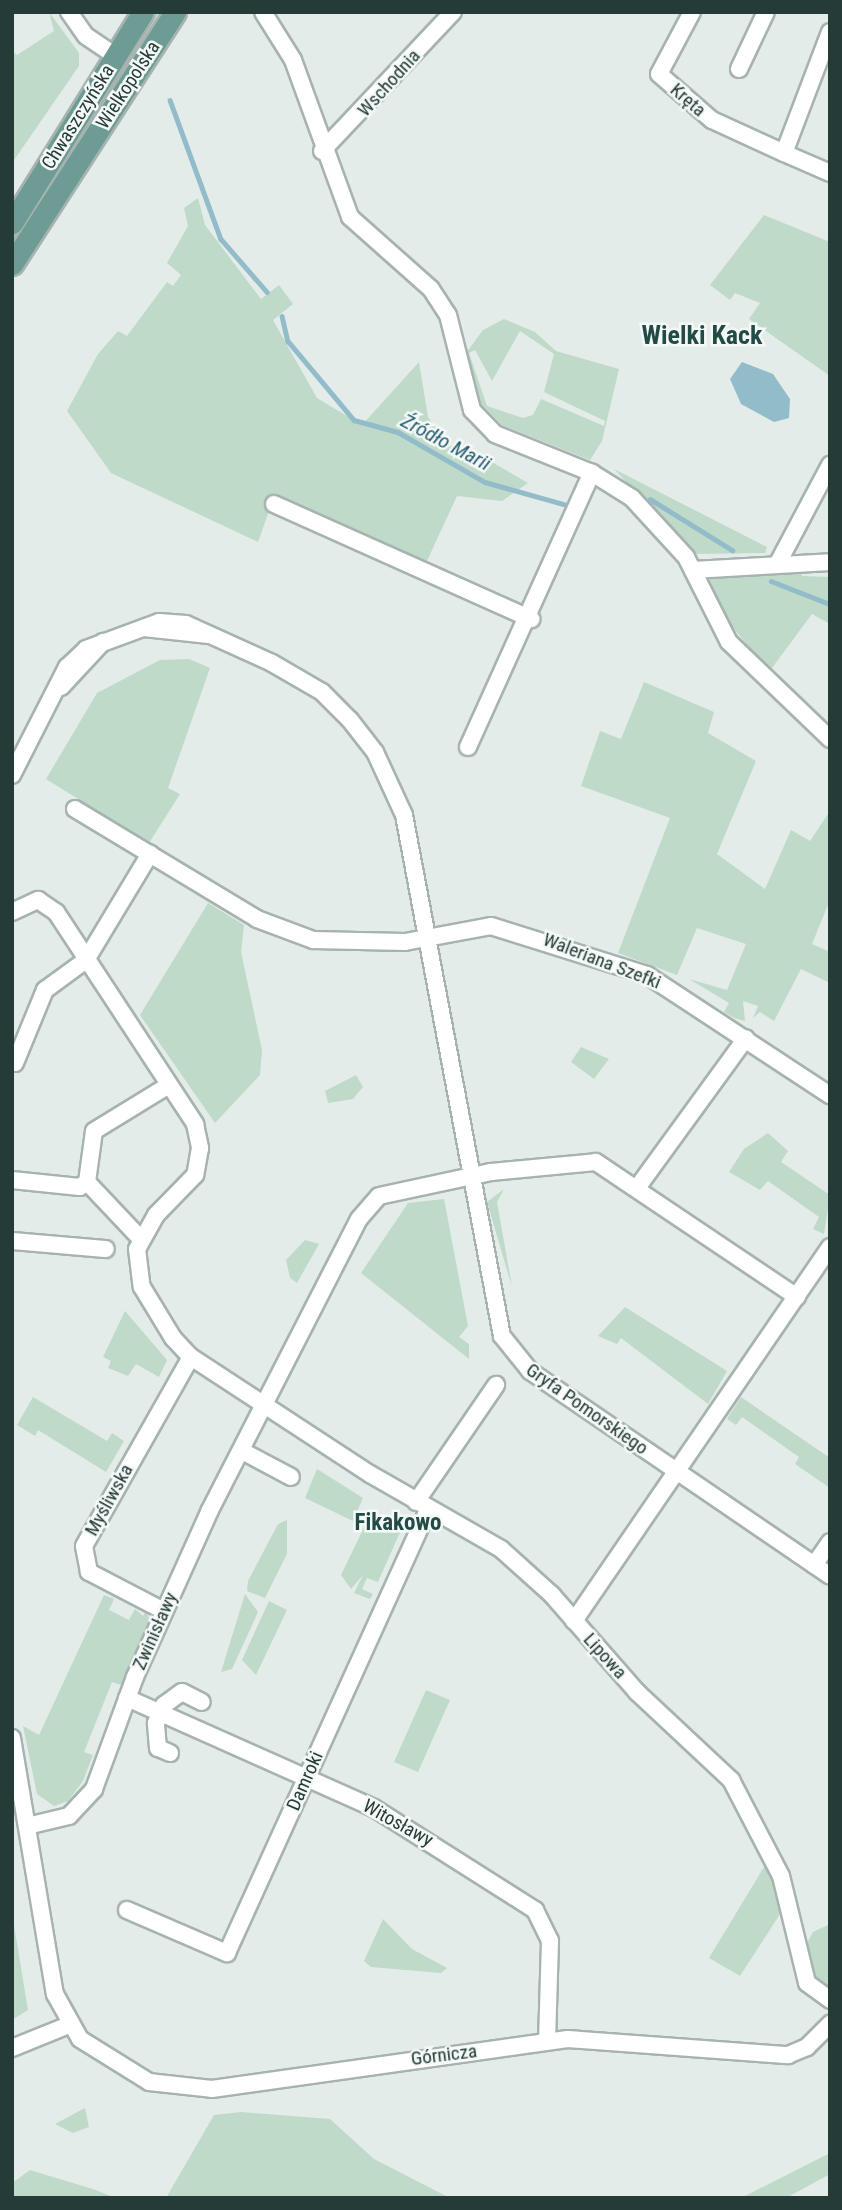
<!DOCTYPE html>
<meta charset="utf-8">
<style>
body{margin:0}
#map{position:relative;width:842px;height:2210px;overflow:hidden;background:#e4ece9;font-family:"Roboto Condensed",sans-serif}
div>[style]{position:absolute}
.green>*{inset:0;background:#bfdac9}
.water>*{inset:0;background:#92bcca}
.stream>*{height:4.5px;margin:-2.25px;padding:0 2.25px;transform-origin:2.25px;border-radius:2.25px;background:#92bcca}
.roads{filter:drop-shadow(2px 0 #a7b3b0) drop-shadow(-2px 0 #a7b3b0) drop-shadow(0 2px #a7b3b0) drop-shadow(0 -2px #a7b3b0)}
.minor>*{height:16px;margin:-8px;padding:0 8px;transform-origin:8px;border-radius:8px;background:#fff}
.primary>*{height:21px;margin:-10.5px;padding:0 10.5px;transform-origin:10.5px;border-radius:10.5px;background:#6d9c95}
span{translate:-50% -50%;white-space:nowrap;text-align:center;line-height:1.15;-webkit-text-stroke:5px #f4f9f7;paint-order:stroke}
.street-label{font-size:19px;color:#253b38}
.water-label{font-size:21px;color:#265c71;font-style:italic}
.quarter-label{font-size:23px;color:#234b46;font-weight:700}
.district-label{font-size:26px;color:#234b46;font-weight:700}
.frame{position:absolute;inset:0;border:14px solid #253b38;pointer-events:none}
</style>
<div id="map">
<div class="green">
<div style="clip-path:polygon(49px 12px,79px 53px,79px 66px,12px 163px,12px 51px,17px 55px,54px 31px)"></div>
<div style="clip-path:polygon(152px 12px,160px 12px,12px 250px,12px 238px)"></div>
<div style="clip-path:polygon(198px 198px,205px 225px,261px 299px,279px 285px,293px 304px,273px 320px,317px 398px,362px 425px,419px 362px,428px 417px,450px 447px,457px 442px,528px 483px,502px 501px,457px 496px,426px 563px,273px 500px,258px 542px,111px 473px,67px 411px,98px 354px,118px 331px,127px 336px,167px 282px,173px 286px,181px 275px,167px 263px,188px 226px,184px 208px)"></div>
<div style="clip-path:polygon(764px 215px,830px 242px,830px 376px,749px 319px,760px 303px,735px 293px,730px 300px,710px 285px)"></div>
<div style="clip-path:polygon(evenodd,504px 319px,535px 332px,556px 351px,619px 369px,602px 441px,590px 460px,502px 425px,477px 399px,466px 353px,483px 330px,504px 319px,520px 331px,554px 354px,544px 392px,605px 421px,604px 426px,541px 399px,533px 415px,523px 418px,487px 406px,469px 353px,475px 350px,492px 381px,520px 331px)"></div>
<div style="clip-path:polygon(614px 469px,767px 547px,765px 553px,695px 554px)"></div>
<div style="clip-path:polygon(800px 568px,802px 576px,830px 577px,830px 624px,812px 614px,769px 672px,723px 615px,709px 578px,718px 572px)"></div>
<div style="clip-path:polygon(189px 659px,210px 668px,168px 788px,180px 794px,149px 843px,46px 779px,97px 693px,160px 660px)"></div>
<div style="clip-path:polygon(644px 682px,714px 712px,708px 733px,756px 761px,717px 854px,765px 889px,791px 830px,810px 841px,830px 811px,830px 900px,812px 944px,830px 952px,830px 983px,801px 969px,774px 1021px,760px 1012px,753px 1018px,758px 1006px,743px 1001px,745px 1021px,734px 1018px,724px 1012px,729px 1003px,689px 979px,727px 990px,746px 944px,697px 928px,677px 975px,618px 953px,670px 818px,581px 786px,600px 731px,621px 739px)"></div>
<div style="clip-path:polygon(208px 903px,244px 925px,241px 952px,262px 1050px,260px 1075px,215px 1123px,140px 1015px)"></div>
<div style="clip-path:polygon(581px 1047px,609px 1059px,594px 1079px,571px 1062px)"></div>
<div style="clip-path:polygon(356px 1075px,363px 1087px,353px 1099px,328px 1103px,325px 1091px)"></div>
<div style="clip-path:polygon(768px 1133px,788px 1151px,781px 1162px,830px 1195px,824px 1234px,813px 1229px,819px 1217px,768px 1181px,760px 1190px,729px 1172px,744px 1149px)"></div>
<div style="clip-path:polygon(504px 1189px,497px 1202px,512px 1287px,487px 1202px)"></div>
<div style="clip-path:polygon(444px 1199px,468px 1326px,459px 1337px,469px 1344px,469px 1359px,361px 1273px,408px 1203px)"></div>
<div style="clip-path:polygon(305px 1240px,319px 1244px,297px 1283px,290px 1278px,286px 1260px)"></div>
<div style="clip-path:polygon(625px 1307px,727px 1371px,708px 1404px,621px 1338px,617px 1344px,598px 1336px)"></div>
<div style="clip-path:polygon(125px 1311px,167px 1360px,159px 1377px,136px 1364px,128px 1376px,108px 1368px,111px 1361px,103px 1357px)"></div>
<div style="clip-path:polygon(33px 1397px,107px 1441px,112px 1433px,124px 1441px,106px 1472px,38px 1430px,35px 1436px,17px 1425px)"></div>
<div style="clip-path:polygon(741px 1397px,830px 1458px,830px 1488px,795px 1464px,799px 1457px,742px 1417px,736px 1425px,727px 1419px)"></div>
<div style="clip-path:polygon(317px 1469px,363px 1498px,353px 1521px,305px 1498px)"></div>
<div style="clip-path:polygon(371px 1513px,401px 1530px,378px 1582px,367px 1578px,362px 1589px,373px 1594px,370px 1599px,354px 1593px,363px 1575px,351px 1589px,341px 1575px)"></div>
<div style="clip-path:polygon(287px 1520px,287px 1554px,265px 1598px,247px 1591px,248px 1581px,278px 1524px)"></div>
<div style="clip-path:polygon(245px 1594px,258px 1612px,232px 1669px,221px 1672px)"></div>
<div style="clip-path:polygon(104px 1595px,114px 1599px,109px 1610px,129px 1620px,135px 1609px,143px 1616px,146px 1611px,151px 1623px,121px 1685px,112px 1682px,84px 1752px,93px 1755px,83px 1781px,68px 1801px,54px 1806px,37px 1794px,23px 1726px,39px 1735px)"></div>
<div style="clip-path:polygon(269px 1601px,287px 1610px,256px 1675px,242px 1660px)"></div>
<div style="clip-path:polygon(426px 1690px,450px 1700px,418px 1772px,394px 1762px)"></div>
<div style="clip-path:polygon(767px 1862px,780px 1914px,740px 1976px,709px 1958px)"></div>
<div style="clip-path:polygon(12px 1913px,28px 2010px,12px 2020px)"></div>
<div style="clip-path:polygon(383px 1919px,412px 1949px,447px 1968px,441px 1973px,371px 1967px,364px 1961px)"></div>
<div style="clip-path:polygon(830px 1924px,830px 1990px,816px 1985px,806px 1945px,813px 1932px)"></div>
<div style="clip-path:polygon(85px 2108px,89px 2127px,73px 2133px,55px 2124px)"></div>
<div style="clip-path:polygon(241px 2112px,330px 2119px,374px 2159px,450px 2198px,166px 2198px,214px 2115px)"></div>
<div style="clip-path:polygon(830px 2153px,830px 2174px,786px 2198px,741px 2198px)"></div>
<div style="clip-path:polygon(30px 2170px,96px 2190px,115px 2198px,12px 2198px,12px 2183px)"></div>
</div>
<div class="water">
<div style="clip-path:polygon(742px 362px,773px 374px,790px 399px,789px 418px,774px 422px,741px 404px,730px 379px)"></div>
</div>
<div class="stream">
<div style="left:170px;top:100px;width:148px;rotate:69.9deg"></div>
<div style="left:221px;top:239px;width:70px;rotate:49deg"></div>
<div style="left:282px;top:316px;width:26px;rotate:77deg"></div>
<div style="left:288px;top:341px;width:103px;rotate:50.1deg"></div>
<div style="left:354px;top:420px;width:46px;rotate:15.3deg"></div>
<div style="left:398px;top:432px;width:100px;rotate:29.9deg"></div>
<div style="left:485px;top:482px;width:85px;rotate:15.7deg"></div>
<div style="left:650px;top:499px;width:97px;rotate:31.9deg"></div>
<div style="left:771px;top:581px;width:63px;rotate:21.3deg"></div>
</div>
<div class="roads">
<div class="minor">
<div style="left:69px;top:12px;width:29px;rotate:55deg"></div>
<div style="left:86px;top:36px;width:36px;rotate:34deg"></div>
<div style="left:263px;top:12px;width:57px;rotate:58deg"></div>
<div style="left:293px;top:60px;width:167px;rotate:70deg"></div>
<div style="left:350px;top:217px;width:108px;rotate:41.6deg"></div>
<div style="left:431px;top:289px;width:31px;rotate:57deg"></div>
<div style="left:448px;top:315px;width:98px;rotate:75.8deg"></div>
<div style="left:472px;top:410px;width:33px;rotate:46deg"></div>
<div style="left:495px;top:434px;width:105px;rotate:21.9deg"></div>
<div style="left:592px;top:473px;width:47px;rotate:32deg"></div>
<div style="left:632px;top:498px;width:80px;rotate:47.5deg"></div>
<div style="left:686px;top:557px;width:95px;rotate:63.2deg"></div>
<div style="left:729px;top:642px;width:140px;rotate:43.8deg"></div>
<div style="left:692px;top:12px;width:70px;rotate:118deg"></div>
<div style="left:659px;top:74px;width:70px;rotate:41deg"></div>
<div style="left:712px;top:120px;width:79px;rotate:24.6deg"></div>
<div style="left:830px;top:32px;width:129px;rotate:110.8deg"></div>
<div style="left:784px;top:153px;width:50px;rotate:23.5deg"></div>
<div style="left:739px;top:69px;width:63px;rotate:-64.7deg"></div>
<div style="left:322px;top:151px;width:191px;rotate:-46.7deg"></div>
<div style="left:274px;top:504px;width:282px;rotate:24.1deg"></div>
<div style="left:779px;top:561px;width:109px;rotate:-62deg"></div>
<div style="left:693px;top:570px;width:137px;rotate:-3.3deg"></div>
<div style="left:144px;top:628px;width:63px;rotate:6.3deg"></div>
<div style="left:61px;top:687px;width:62px;rotate:-47deg"></div>
<div style="left:468px;top:747px;width:301px;rotate:-65.7deg"></div>
<div style="left:12px;top:775px;width:121px;rotate:-63deg"></div>
<div style="left:67px;top:667px;width:26px;rotate:-43deg"></div>
<div style="left:86px;top:649px;width:78px;rotate:-20.3deg"></div>
<div style="left:159px;top:622px;width:27px;rotate:4deg"></div>
<div style="left:186px;top:624px;width:94px;rotate:24.4deg"></div>
<div style="left:272px;top:663px;width:58px;rotate:30.1deg"></div>
<div style="left:322px;top:692px;width:40px;rotate:45deg"></div>
<div style="left:350px;top:720px;width:41px;rotate:52deg"></div>
<div style="left:375px;top:752px;width:69px;rotate:65.3deg"></div>
<div style="left:404px;top:815px;width:530px;rotate:79.35deg"></div>
<div style="left:502px;top:1336px;width:45px;rotate:51.3deg"></div>
<div style="left:530px;top:1371px;width:363px;rotate:34.3deg"></div>
<div style="left:75px;top:809px;width:213px;rotate:31.1deg"></div>
<div style="left:257px;top:919px;width:60px;rotate:20.6deg"></div>
<div style="left:313px;top:940px;width:92px;rotate:1.2deg"></div>
<div style="left:405px;top:942px;width:87px;rotate:-10.5deg"></div>
<div style="left:491px;top:926px;width:164px;rotate:17.4deg"></div>
<div style="left:647px;top:975px;width:219px;rotate:33.3deg"></div>
<div style="left:12px;top:912px;width:29px;rotate:-25deg"></div>
<div style="left:38px;top:900px;width:22px;rotate:34deg"></div>
<div style="left:56px;top:912px;width:254px;rotate:56.7deg"></div>
<div style="left:195px;top:1124px;width:25px;rotate:78deg"></div>
<div style="left:200px;top:1148px;width:27px;rotate:100deg"></div>
<div style="left:195px;top:1175px;width:56px;rotate:134.3deg"></div>
<div style="left:156px;top:1215px;width:39px;rotate:119deg"></div>
<div style="left:137px;top:1249px;width:38px;rotate:83deg"></div>
<div style="left:142px;top:1287px;width:60px;rotate:58.7deg"></div>
<div style="left:173px;top:1338px;width:26px;rotate:47deg"></div>
<div style="left:191px;top:1357px;width:214px;rotate:33.2deg"></div>
<div style="left:370px;top:1474px;width:151px;rotate:29.8deg"></div>
<div style="left:501px;top:1549px;width:69px;rotate:42deg"></div>
<div style="left:552px;top:1595px;width:129px;rotate:48.8deg"></div>
<div style="left:637px;top:1692px;width:129px;rotate:43.1deg"></div>
<div style="left:731px;top:1780px;width:108px;rotate:62.5deg"></div>
<div style="left:781px;top:1876px;width:110px;rotate:76.3deg"></div>
<div style="left:807px;top:1983px;width:29px;rotate:36deg"></div>
<div style="left:15px;top:1063px;width:79px;rotate:-67.7deg"></div>
<div style="left:45px;top:990px;width:51px;rotate:-36.2deg"></div>
<div style="left:86px;top:960px;width:124px;rotate:-58.9deg"></div>
<div style="left:12px;top:1180px;width:68px;rotate:5.9deg"></div>
<div style="left:80px;top:1187px;width:9px;rotate:-36deg"></div>
<div style="left:87px;top:1182px;width:77px;rotate:46.6deg"></div>
<div style="left:87px;top:1182px;width:51px;rotate:-82.2deg"></div>
<div style="left:94px;top:1131px;width:88px;rotate:-31.5deg"></div>
<div style="left:637px;top:1188px;width:185px;rotate:-54deg"></div>
<div style="left:12px;top:1241px;width:94px;rotate:4.9deg"></div>
<div style="left:244px;top:1452px;width:53px;rotate:28deg"></div>
<div style="left:416px;top:1502px;width:142px;rotate:-55.6deg"></div>
<div style="left:814px;top:1565px;width:28px;rotate:-55deg"></div>
<div style="left:164px;top:1611px;width:85px;rotate:-152.5deg"></div>
<div style="left:89px;top:1572px;width:26px;rotate:-101deg"></div>
<div style="left:84px;top:1546px;width:217px;rotate:-60.5deg"></div>
<div style="left:574px;top:1621px;width:453px;rotate:-55.6deg"></div>
<div style="left:127px;top:1698px;width:270px;rotate:24deg"></div>
<div style="left:374px;top:1808px;width:191px;rotate:32.4deg"></div>
<div style="left:535px;top:1910px;width:34px;rotate:64deg"></div>
<div style="left:550px;top:1941px;width:100px;rotate:91.7deg"></div>
<div style="left:12px;top:1738px;width:260px;rotate:80.5deg"></div>
<div style="left:55px;top:1994px;width:51px;rotate:60.9deg"></div>
<div style="left:80px;top:2039px;width:81px;rotate:31.9deg"></div>
<div style="left:149px;top:2082px;width:63px;rotate:6.3deg"></div>
<div style="left:212px;top:2089px;width:359px;rotate:-8deg"></div>
<div style="left:568px;top:2039px;width:221px;rotate:4.2deg"></div>
<div style="left:788px;top:2055px;width:21px;rotate:-23deg"></div>
<div style="left:807px;top:2047px;width:33px;rotate:-45deg"></div>
<div style="left:170px;top:1753px;width:13px;rotate:-157deg"></div>
<div style="left:158px;top:1748px;width:25px;rotate:-95deg"></div>
<div style="left:156px;top:1723px;width:20px;rotate:-66deg"></div>
<div style="left:164px;top:1705px;width:22px;rotate:-36deg"></div>
<div style="left:182px;top:1692px;width:22px;rotate:27deg"></div>
<div style="left:27px;top:1826px;width:43px;rotate:-13.4deg"></div>
<div style="left:69px;top:1816px;width:37px;rotate:-47deg"></div>
<div style="left:94px;top:1789px;width:119px;rotate:-69.9deg"></div>
<div style="left:135px;top:1677px;width:181px;rotate:-65.8deg"></div>
<div style="left:209px;top:1512px;width:329px;rotate:-62.9deg"></div>
<div style="left:359px;top:1219px;width:30px;rotate:-49deg"></div>
<div style="left:379px;top:1196px;width:115px;rotate:-12.1deg"></div>
<div style="left:491px;top:1172px;width:105px;rotate:-5.4deg"></div>
<div style="left:596px;top:1162px;width:242px;rotate:33.9deg"></div>
<div style="left:127px;top:1910px;width:109px;rotate:23.3deg"></div>
<div style="left:227px;top:1953px;width:487px;rotate:-65.6deg"></div>
<div style="left:12px;top:2048px;width:61px;rotate:-22deg"></div>
</div>
<div class="primary">
<div style="left:12px;top:223px;width:248px;rotate:-58.2deg"></div>
<div style="left:12px;top:264px;width:300px;rotate:-57.1deg"></div>
</div>
</div>
<div class="street-label">
<span style="left:389px;top:83px;rotate:-48deg">Wschodnia</span>
<span style="left:128px;top:85px;rotate:-57deg">Wielkopolska</span>
<span style="left:688px;top:100px;rotate:41deg">Kręta</span>
<span style="left:78px;top:117px;rotate:-58deg">Chwaszczyńska</span>
<span style="left:602px;top:961px;rotate:21deg">Waleriana Szefki</span>
<span style="left:587px;top:1409px;rotate:35deg">Gryfa Pomorskiego</span>
<span style="left:109px;top:1500px;rotate:-61deg">Myśliwska</span>
<span style="left:155px;top:1631px;rotate:-66deg">Zwinisławy</span>
<span style="left:605px;top:1656px;rotate:48deg">Lipowa</span>
<span style="left:305px;top:1781px;rotate:-66deg">Damroki</span>
<span style="left:398px;top:1823px;rotate:29deg">Witosławy</span>
<span style="left:444px;top:2055px;rotate:-7deg">Górnicza</span>
</div>
<div class="water-label">
<span style="left:446px;top:442px;rotate:28deg">Źródło Marii</span>
</div>
<div class="quarter-label">
<span style="left:398px;top:1523px">Fikakowo</span>
</div>
<div class="district-label">
<span style="left:702px;top:336px">Wielki Kack</span>
</div>
<div class="frame"></div>
</div>
